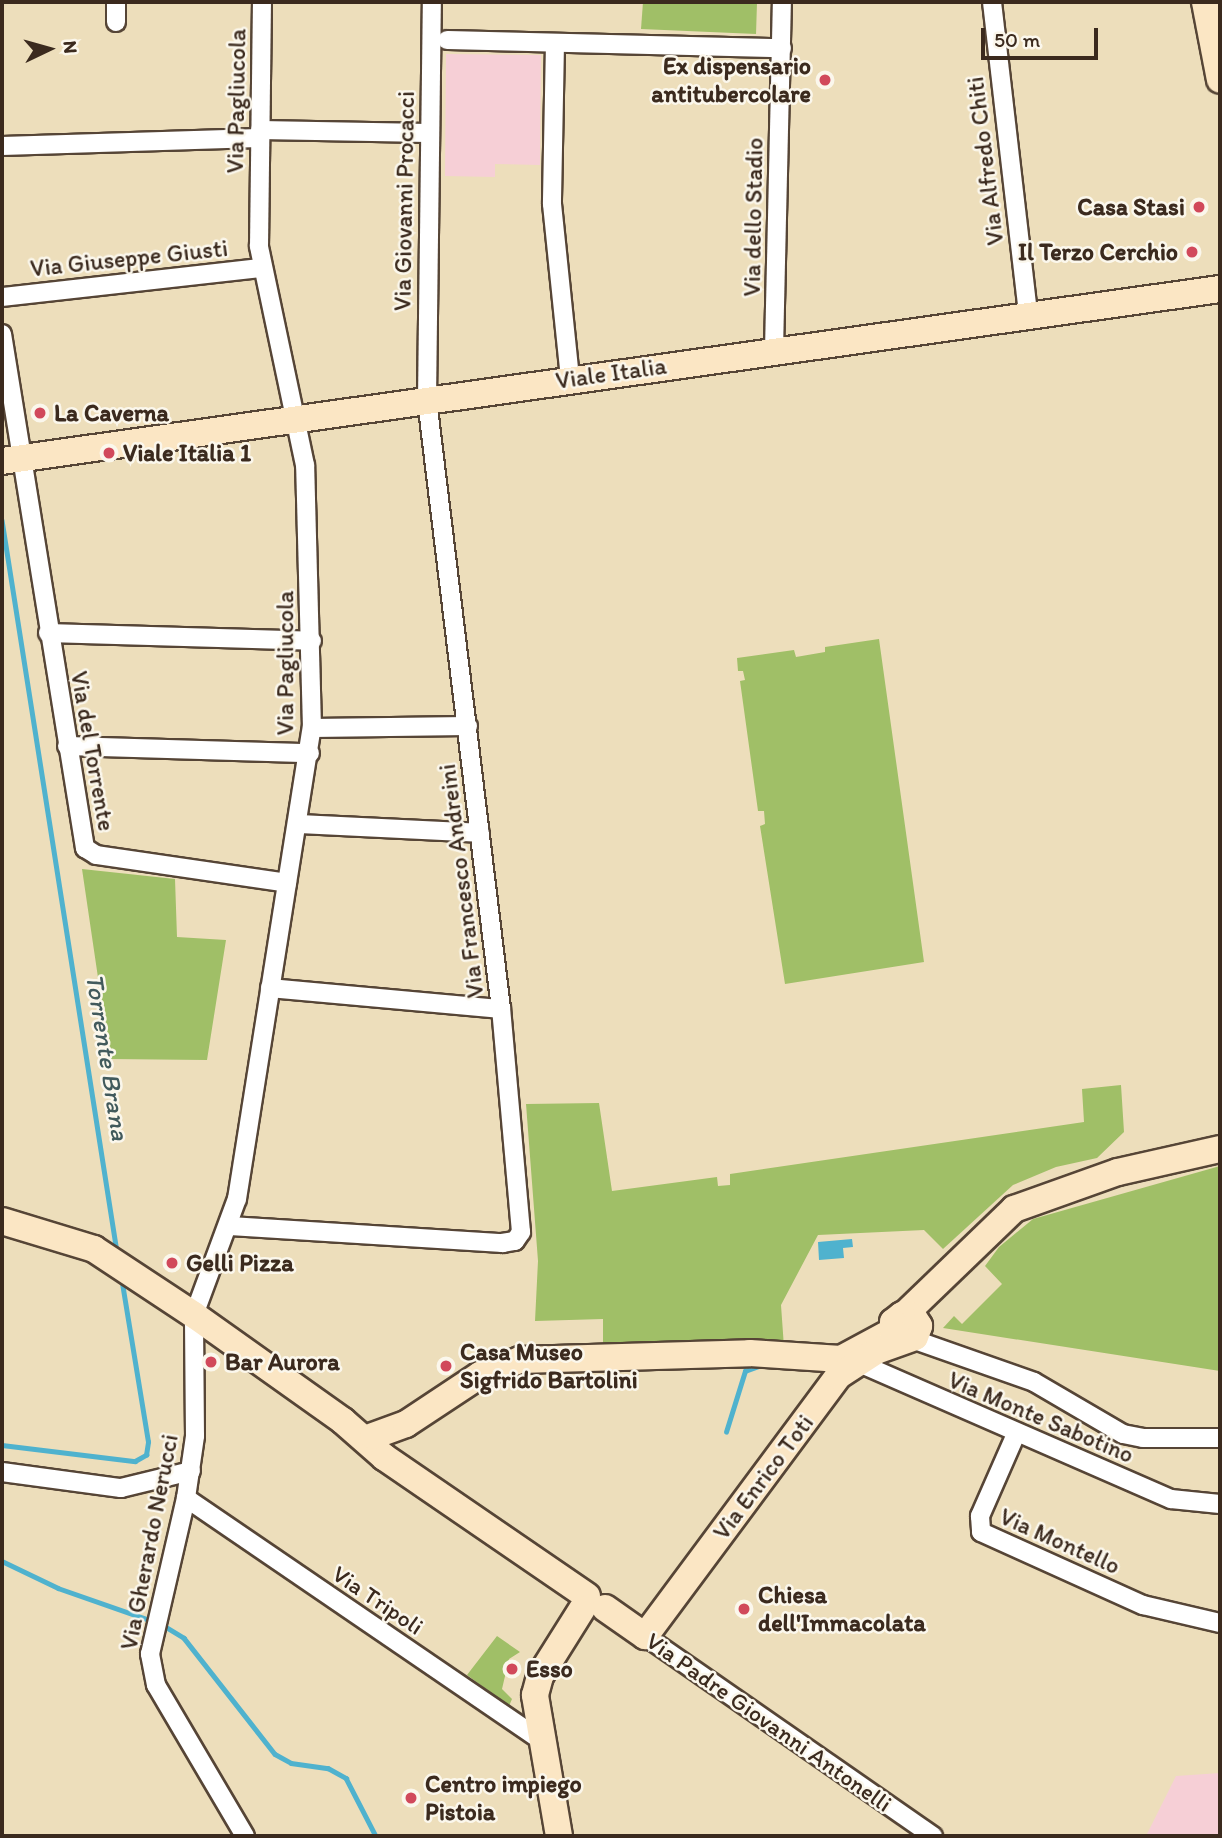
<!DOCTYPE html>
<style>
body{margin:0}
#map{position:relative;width:1222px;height:1838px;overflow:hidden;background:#eddebb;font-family:Itim,sans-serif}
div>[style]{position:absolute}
.built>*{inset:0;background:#f6cfd6}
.green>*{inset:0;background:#a0bf67}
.water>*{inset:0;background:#4fb2ce}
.stream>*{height:4.5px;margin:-2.25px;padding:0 2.25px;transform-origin:2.25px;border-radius:2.25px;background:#4fb2ce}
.roads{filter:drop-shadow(2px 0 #564536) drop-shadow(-2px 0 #564536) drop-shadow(0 2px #564536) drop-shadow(0 -2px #564536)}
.street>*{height:18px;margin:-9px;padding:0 9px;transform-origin:9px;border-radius:9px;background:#fff}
.secondary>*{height:26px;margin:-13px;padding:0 13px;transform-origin:13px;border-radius:13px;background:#fbe6c4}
.dots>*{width:19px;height:19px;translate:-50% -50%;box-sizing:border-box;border:4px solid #fbf7ec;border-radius:50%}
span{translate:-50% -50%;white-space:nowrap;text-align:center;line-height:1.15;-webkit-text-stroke:5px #fbf7ec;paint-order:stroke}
.poi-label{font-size:24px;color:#3b2a1e;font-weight:700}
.right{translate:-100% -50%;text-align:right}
.left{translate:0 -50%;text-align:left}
.street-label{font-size:24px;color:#3b2a1e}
.water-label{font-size:26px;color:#425a5c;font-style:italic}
.frame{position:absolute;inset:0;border:4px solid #3b2a1e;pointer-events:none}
.north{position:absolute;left:14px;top:14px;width:70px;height:70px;-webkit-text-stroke:5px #fbf7ec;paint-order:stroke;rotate:85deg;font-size:19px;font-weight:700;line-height:28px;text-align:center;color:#3b2a1e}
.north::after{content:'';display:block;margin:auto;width:24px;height:32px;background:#3b2a1e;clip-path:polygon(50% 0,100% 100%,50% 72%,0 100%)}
.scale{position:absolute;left:981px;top:28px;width:117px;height:32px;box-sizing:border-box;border:4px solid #3b2a1e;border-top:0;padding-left:9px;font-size:21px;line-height:24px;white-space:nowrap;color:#3b2a1e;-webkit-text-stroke:5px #fbf7ec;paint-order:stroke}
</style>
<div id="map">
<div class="built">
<div style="clip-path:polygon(446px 54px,541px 55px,540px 165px,495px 164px,495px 177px,445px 176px)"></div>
<div style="clip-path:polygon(1220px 1773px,1220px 1836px,1146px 1836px,1176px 1776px)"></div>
</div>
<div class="green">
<div style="clip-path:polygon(643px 2px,757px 2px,756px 34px,641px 29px)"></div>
<div style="clip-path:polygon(879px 639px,924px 962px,785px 984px,760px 826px,765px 824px,764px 811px,758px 811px,740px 681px,745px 680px,743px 671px,738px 671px,737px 658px,794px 650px,796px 657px,825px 652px,825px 647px)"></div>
<div style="clip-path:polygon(82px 869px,175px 879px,177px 937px,226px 940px,207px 1060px,110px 1059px)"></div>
<div style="clip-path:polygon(1121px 1085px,1124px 1132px,1097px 1158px,1056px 1167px,1013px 1185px,943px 1249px,924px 1230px,818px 1235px,781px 1305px,784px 1347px,603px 1349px,603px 1319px,535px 1321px,538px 1261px,526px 1104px,599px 1103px,612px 1191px,717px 1177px,718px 1186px,730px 1185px,730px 1174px,1084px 1122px,1082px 1089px)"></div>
<div style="clip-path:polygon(1220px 1166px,1220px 1371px,943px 1328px,954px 1316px,962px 1324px,1002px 1284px,985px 1266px,999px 1247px,1033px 1219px)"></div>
<div style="clip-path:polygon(497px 1636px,520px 1652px,509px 1659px,502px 1689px,512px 1699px,509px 1706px,467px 1675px)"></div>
</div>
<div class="water">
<div style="clip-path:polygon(852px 1239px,853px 1247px,843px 1248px,844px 1258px,819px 1260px,818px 1242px)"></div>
</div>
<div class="stream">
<div style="left:2px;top:520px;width:741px;rotate:81.07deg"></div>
<div style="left:726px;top:1432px;width:64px;rotate:-72.7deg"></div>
<div style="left:745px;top:1371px;width:15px;rotate:-20deg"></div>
<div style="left:2px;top:1445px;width:134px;rotate:6.9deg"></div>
<div style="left:135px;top:1461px;width:13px;rotate:-29deg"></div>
<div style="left:146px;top:1455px;width:13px;rotate:-81deg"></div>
<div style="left:148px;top:1442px;width:166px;rotate:-99.3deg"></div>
<div style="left:2px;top:1561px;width:62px;rotate:25.7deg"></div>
<div style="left:58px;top:1588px;width:100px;rotate:19.3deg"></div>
<div style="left:161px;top:1624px;width:27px;rotate:31deg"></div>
<div style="left:184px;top:1638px;width:147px;rotate:51.9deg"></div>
<div style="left:275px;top:1754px;width:18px;rotate:29deg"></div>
<div style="left:291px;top:1763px;width:37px;rotate:8deg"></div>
<div style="left:328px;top:1768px;width:21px;rotate:29deg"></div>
<div style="left:346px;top:1778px;width:65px;rotate:62.7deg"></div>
</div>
<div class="roads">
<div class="street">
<div style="left:992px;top:2px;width:314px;rotate:83.4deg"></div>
<div style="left:116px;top:22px;width:20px;rotate:-90deg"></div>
<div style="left:447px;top:40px;width:335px;rotate:1.4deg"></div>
<div style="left:555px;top:43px;width:161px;rotate:91.1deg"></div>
<div style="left:552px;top:204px;width:176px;rotate:84.1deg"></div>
<div style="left:260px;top:130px;width:168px;rotate:1deg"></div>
<div style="left:2px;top:146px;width:257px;rotate:-1.8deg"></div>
<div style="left:2px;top:297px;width:262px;rotate:-6.4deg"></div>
<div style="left:2px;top:334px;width:521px;rotate:80.83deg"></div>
<div style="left:85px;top:848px;width:13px;rotate:32deg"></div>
<div style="left:96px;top:855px;width:193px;rotate:8.3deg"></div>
<div style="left:774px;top:350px;width:348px;rotate:-88.7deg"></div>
<div style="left:48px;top:633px;width:264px;rotate:1.7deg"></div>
<div style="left:312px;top:728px;width:156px;rotate:-0.7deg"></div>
<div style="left:67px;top:746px;width:243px;rotate:1.7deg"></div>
<div style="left:298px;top:824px;width:182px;rotate:2.8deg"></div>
<div style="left:270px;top:988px;width:232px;rotate:5.2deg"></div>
<div style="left:230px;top:1226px;width:273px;rotate:3.6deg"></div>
<div style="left:502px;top:1243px;width:13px;rotate:-9deg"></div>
<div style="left:515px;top:1241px;width:11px;rotate:-56deg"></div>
<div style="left:521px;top:1232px;width:224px;rotate:-95.1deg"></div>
<div style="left:501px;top:1009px;width:613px;rotate:-96.93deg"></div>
<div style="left:427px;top:400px;width:398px;rotate:-89.3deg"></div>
<div style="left:912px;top:1339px;width:129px;rotate:19.4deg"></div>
<div style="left:1034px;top:1382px;width:103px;rotate:30.3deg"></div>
<div style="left:1123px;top:1434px;width:20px;rotate:11deg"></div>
<div style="left:1143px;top:1438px;width:77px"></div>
<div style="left:850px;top:1359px;width:350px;rotate:23.6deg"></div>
<div style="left:1171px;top:1499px;width:49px;rotate:5.8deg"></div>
<div style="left:1016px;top:1434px;width:90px;rotate:113.7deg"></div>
<div style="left:980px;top:1516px;width:16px;rotate:86deg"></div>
<div style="left:981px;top:1532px;width:178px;rotate:24.3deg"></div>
<div style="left:1143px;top:1605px;width:79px;rotate:13.2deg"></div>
<div style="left:2px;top:1472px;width:120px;rotate:7.7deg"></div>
<div style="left:121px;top:1488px;width:72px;rotate:-13.7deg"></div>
<div style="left:186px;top:1498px;width:431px;rotate:34.3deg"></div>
<div style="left:645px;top:1636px;width:351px;rotate:34.8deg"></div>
<div style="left:245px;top:1836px;width:175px;rotate:-120.5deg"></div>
<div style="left:156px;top:1685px;width:32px;rotate:-101deg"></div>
<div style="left:150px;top:1654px;width:160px;rotate:-77deg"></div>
<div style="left:186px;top:1498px;width:63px;rotate:-81.7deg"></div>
<div style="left:195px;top:1436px;width:121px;rotate:-90.5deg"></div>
<div style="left:194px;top:1315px;width:124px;rotate:-69.7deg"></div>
<div style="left:237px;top:1199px;width:477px;rotate:-81deg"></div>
<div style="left:312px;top:728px;width:263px;rotate:-91.5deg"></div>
<div style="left:305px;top:465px;width:224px;rotate:-101.9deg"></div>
<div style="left:259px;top:246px;width:244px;rotate:-89.3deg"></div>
</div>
<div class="secondary">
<div style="left:1205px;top:2px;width:79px;rotate:79.1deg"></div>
<div style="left:2px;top:461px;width:1230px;rotate:-8.04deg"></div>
<div style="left:2px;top:1221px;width:96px;rotate:16.9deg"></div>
<div style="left:94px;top:1249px;width:120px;rotate:33.4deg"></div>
<div style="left:194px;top:1315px;width:183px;rotate:35.4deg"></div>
<div style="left:343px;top:1421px;width:55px;rotate:41.3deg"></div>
<div style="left:384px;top:1457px;width:246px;rotate:34.4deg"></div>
<div style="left:904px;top:1315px;width:153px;rotate:-43.9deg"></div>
<div style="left:1014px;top:1209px;width:110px;rotate:-19.6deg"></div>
<div style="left:1118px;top:1172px;width:105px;rotate:-12.7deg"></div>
<div style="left:373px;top:1436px;width:35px;rotate:-20deg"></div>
<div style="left:406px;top:1424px;width:89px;rotate:-33.5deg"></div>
<div style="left:480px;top:1375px;width:43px;rotate:-20.6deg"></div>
<div style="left:520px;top:1360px;width:230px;rotate:-1.7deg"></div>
<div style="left:750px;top:1353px;width:91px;rotate:3.8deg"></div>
<div style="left:841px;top:1359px;width:59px;rotate:-28.3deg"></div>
<div style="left:605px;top:1608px;width:49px;rotate:35deg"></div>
<div style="left:645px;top:1636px;width:324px;rotate:-53.4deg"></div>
<div style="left:838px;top:1376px;width:45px;rotate:-33.3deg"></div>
<div style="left:876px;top:1351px;width:41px;rotate:-19.7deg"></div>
<div style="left:915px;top:1337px;width:12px;rotate:-70deg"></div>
<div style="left:919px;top:1326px;width:12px;rotate:-121deg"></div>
<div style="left:913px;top:1316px;width:11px;rotate:-175deg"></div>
<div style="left:902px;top:1315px;width:11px;rotate:142deg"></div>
<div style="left:893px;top:1322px;width:9px;rotate:90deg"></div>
<div style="left:893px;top:1331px;width:11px;rotate:52deg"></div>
<div style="left:559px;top:1836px;width:143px;rotate:-99.7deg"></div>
<div style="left:535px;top:1695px;width:20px;rotate:-75deg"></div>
<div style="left:540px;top:1676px;width:79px;rotate:-57.9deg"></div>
</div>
</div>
<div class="dots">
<div style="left:825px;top:80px;background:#d1495b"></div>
<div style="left:1199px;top:207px;background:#d1495b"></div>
<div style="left:1192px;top:252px;background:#d1495b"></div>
<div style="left:40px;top:413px;background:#d1495b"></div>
<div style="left:109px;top:453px;background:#d1495b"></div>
<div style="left:172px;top:1263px;background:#d1495b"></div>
<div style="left:211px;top:1362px;background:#d1495b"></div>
<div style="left:446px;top:1366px;background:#d1495b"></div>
<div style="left:744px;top:1609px;background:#d1495b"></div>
<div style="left:512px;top:1669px;background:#d1495b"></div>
<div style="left:411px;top:1798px;background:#d1495b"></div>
</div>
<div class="poi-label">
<span class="right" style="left:811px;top:80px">Ex dispensario<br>antitubercolare</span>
<span class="right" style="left:1185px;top:207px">Casa Stasi</span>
<span class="right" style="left:1178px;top:252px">Il Terzo Cerchio</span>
<span class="left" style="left:54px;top:413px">La Caverna</span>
<span class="left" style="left:123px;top:453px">Viale Italia 1</span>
<span class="left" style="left:186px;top:1263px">Gelli Pizza</span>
<span class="left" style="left:460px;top:1366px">Casa Museo<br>Sigfrido Bartolini</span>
<span class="left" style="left:225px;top:1362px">Bar Aurora</span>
<span class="left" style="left:758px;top:1609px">Chiesa<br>dell'Immacolata</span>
<span class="left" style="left:526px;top:1669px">Esso</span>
<span class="left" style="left:425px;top:1798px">Centro impiego<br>Pistoia</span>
</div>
<div class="street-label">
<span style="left:236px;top:101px;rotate:-89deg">Via Pagliucola</span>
<span style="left:985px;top:161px;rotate:-97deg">Via Alfredo Chiti</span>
<span style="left:404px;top:201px;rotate:-89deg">Via Giovanni Procacci</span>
<span style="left:753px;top:217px;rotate:-89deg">Via dello Stadio</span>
<span style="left:129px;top:258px;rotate:-6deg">Via Giuseppe Giusti</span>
<span style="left:611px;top:373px;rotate:-8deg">Viale Italia</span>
<span style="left:285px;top:663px;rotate:-90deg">Via Pagliucola</span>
<span style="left:93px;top:751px;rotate:80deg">Via del Torrente</span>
<span style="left:461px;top:881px;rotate:-97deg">Via Francesco Andreini</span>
<span style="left:1041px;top:1417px;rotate:23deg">Via Monte Sabotino</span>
<span style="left:763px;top:1477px;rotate:-53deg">Via Enrico Toti</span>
<span style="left:1060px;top:1541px;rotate:24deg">Via Montello</span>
<span style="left:149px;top:1542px;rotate:-79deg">Via Gherardo Nerucci</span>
<span style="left:378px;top:1600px;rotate:34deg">Via Tripoli</span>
<span style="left:769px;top:1722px;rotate:35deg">Via Padre Giovanni Antonelli</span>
</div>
<div class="water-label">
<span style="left:107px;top:1057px;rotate:81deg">Torrente Brana</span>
</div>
<div class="frame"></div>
<div class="north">N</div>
<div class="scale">50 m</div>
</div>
